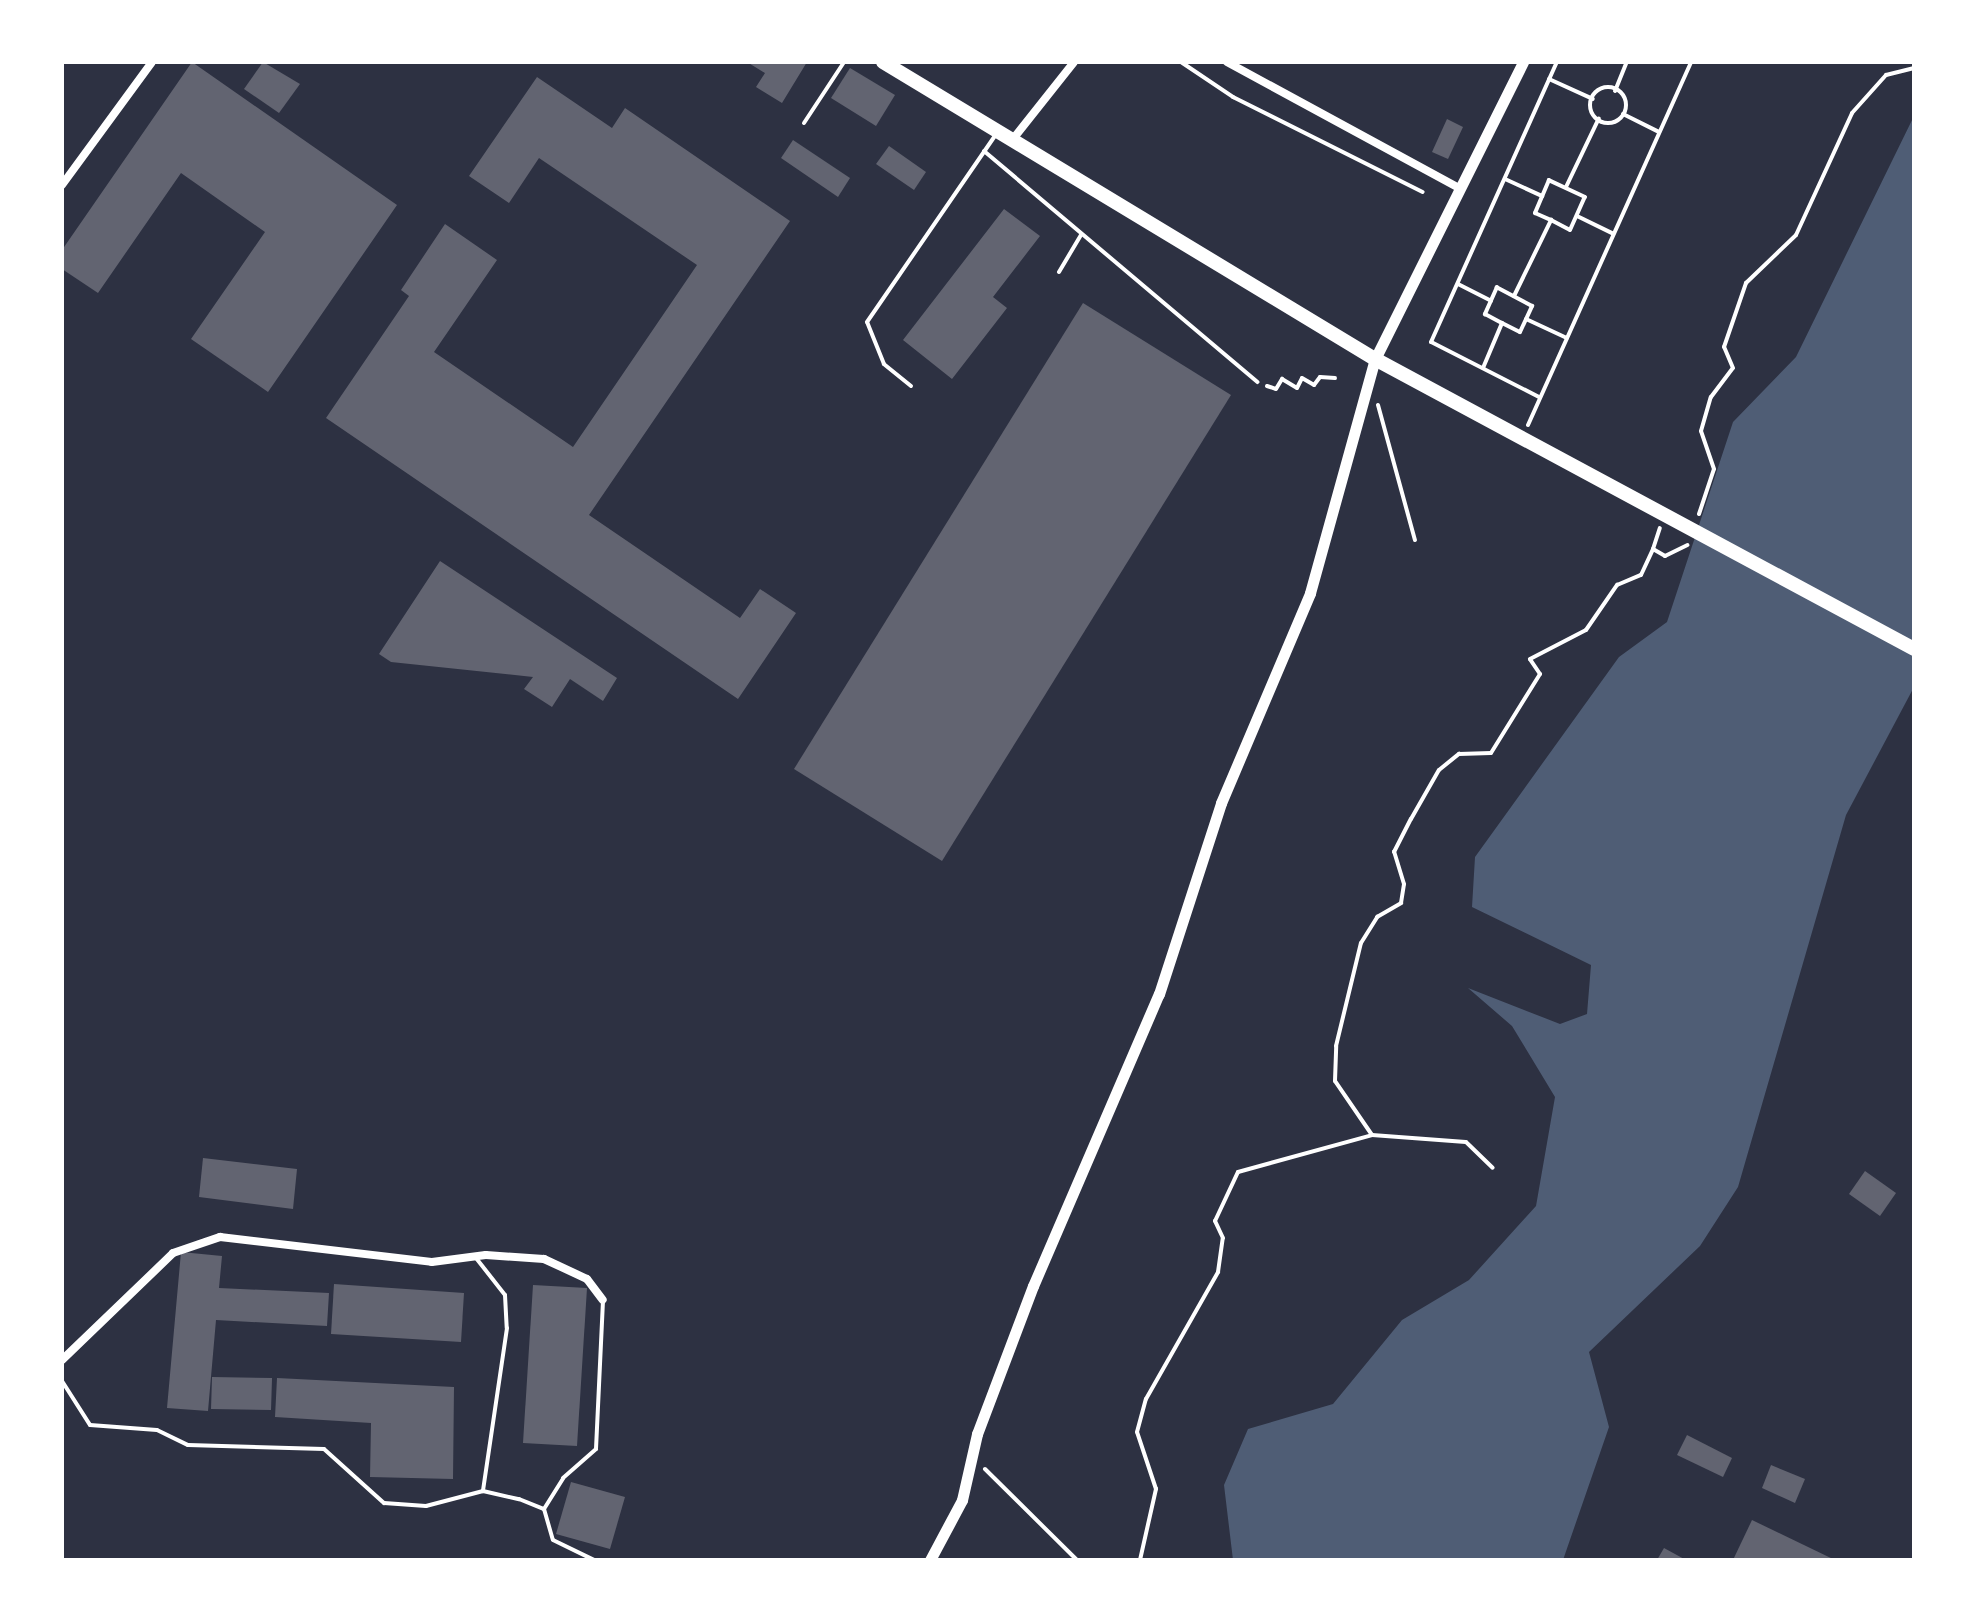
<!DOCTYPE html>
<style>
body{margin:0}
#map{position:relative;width:1976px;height:1622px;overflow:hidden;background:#2d3142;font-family:"Exo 2",sans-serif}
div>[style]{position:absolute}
.water>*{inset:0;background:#4f5d75}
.building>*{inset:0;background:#626471}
.path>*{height:4px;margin:-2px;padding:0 2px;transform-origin:2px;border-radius:2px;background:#fff}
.path>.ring{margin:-2px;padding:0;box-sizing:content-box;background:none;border:4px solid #fff;border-radius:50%}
.service>*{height:4px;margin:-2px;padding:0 2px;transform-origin:2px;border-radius:2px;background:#fff}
.minor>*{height:8px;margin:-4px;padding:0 4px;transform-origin:4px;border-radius:4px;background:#fff}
.tertiary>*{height:11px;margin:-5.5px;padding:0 5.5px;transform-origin:5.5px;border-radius:5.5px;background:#fff}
.primary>*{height:14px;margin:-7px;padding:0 7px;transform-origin:7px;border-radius:7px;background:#fff}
span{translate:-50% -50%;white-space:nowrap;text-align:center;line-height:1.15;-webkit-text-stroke:7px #fff;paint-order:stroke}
.frame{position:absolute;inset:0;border:64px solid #fff;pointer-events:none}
</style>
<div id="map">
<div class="water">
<div style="clip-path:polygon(1914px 116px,1914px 687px,1846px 815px,1738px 1187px,1700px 1246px,1589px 1352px,1609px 1427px,1563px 1560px,1233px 1560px,1224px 1485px,1248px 1429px,1333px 1404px,1402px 1320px,1469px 1280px,1536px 1206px,1555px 1097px,1512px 1026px,1468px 988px,1560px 1024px,1587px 1014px,1591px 965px,1472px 907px,1475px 857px,1619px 657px,1667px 622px,1733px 422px,1796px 357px)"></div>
</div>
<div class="building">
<div style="clip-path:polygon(192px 62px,397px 205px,268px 392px,191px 339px,265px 232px,181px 173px,98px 293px,62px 269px,62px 250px)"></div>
<div style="clip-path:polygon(263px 62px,300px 84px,279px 113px,244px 89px)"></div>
<div style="clip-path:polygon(747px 62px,807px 62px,782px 103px,756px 87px,765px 73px)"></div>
<div style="clip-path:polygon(850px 68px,895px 95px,876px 126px,831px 98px)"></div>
<div style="clip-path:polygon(537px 77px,612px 128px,625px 108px,790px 221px,589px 515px,740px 618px,760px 589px,796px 613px,738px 699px,326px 418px,409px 296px,401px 290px,445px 224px,497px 260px,434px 352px,573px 447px,697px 265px,539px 158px,509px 203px,469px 176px)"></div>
<div style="clip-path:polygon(1447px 119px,1463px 127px,1448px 159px,1432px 152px)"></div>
<div style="clip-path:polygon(793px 140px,850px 178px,838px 197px,781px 158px)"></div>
<div style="clip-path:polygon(889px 146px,926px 172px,914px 190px,876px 164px)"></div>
<div style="clip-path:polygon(1004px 209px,1040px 236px,993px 297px,1007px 308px,952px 379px,903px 340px)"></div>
<div style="clip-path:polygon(1083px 303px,1231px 395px,942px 861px,794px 769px)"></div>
<div style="clip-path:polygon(440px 561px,617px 678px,603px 701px,570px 679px,552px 707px,524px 689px,533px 677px,391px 662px,379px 654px)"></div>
<div style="clip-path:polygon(203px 1158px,297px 1169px,293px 1209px,199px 1197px)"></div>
<div style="clip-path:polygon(1865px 1171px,1896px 1193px,1880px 1216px,1849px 1194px)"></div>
<div style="clip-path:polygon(181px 1252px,222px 1256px,219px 1288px,329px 1293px,327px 1326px,216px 1320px,208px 1411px,167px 1408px)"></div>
<div style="clip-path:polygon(334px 1284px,464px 1293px,461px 1342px,331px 1334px)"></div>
<div style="clip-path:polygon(533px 1285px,587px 1288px,577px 1446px,523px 1443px)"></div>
<div style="clip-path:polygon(212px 1377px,272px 1378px,271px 1410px,211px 1409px)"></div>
<div style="clip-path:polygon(277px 1378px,454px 1387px,453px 1479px,370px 1477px,371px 1423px,275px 1417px)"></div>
<div style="clip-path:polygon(1687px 1435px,1732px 1458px,1723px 1477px,1677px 1455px)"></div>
<div style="clip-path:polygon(1771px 1465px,1805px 1479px,1795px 1503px,1762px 1488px)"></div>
<div style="clip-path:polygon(571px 1482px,625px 1497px,610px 1549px,556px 1534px)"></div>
<div style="clip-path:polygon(1752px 1520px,1835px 1560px,1733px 1560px)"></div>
<div style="clip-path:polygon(1664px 1548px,1686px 1560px,1657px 1560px)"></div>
</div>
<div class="path">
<div style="left:1181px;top:62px;width:63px;rotate:33.9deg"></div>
<div style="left:1233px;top:97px;width:212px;rotate:26.6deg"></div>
<div style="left:1549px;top:79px;width:48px;rotate:24.4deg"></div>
<div class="ring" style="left:1590px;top:87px;width:32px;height:32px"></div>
<div style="left:1615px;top:91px;width:31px;rotate:-68deg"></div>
<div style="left:1623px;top:114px;width:40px;rotate:26.6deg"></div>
<div style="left:1505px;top:179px;width:41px;rotate:24.7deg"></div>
<div style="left:1566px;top:187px;width:76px;rotate:-64.4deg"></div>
<div style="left:1577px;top:216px;width:39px;rotate:26deg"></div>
<div style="left:1458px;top:284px;width:37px;rotate:27deg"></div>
<div style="left:1514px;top:296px;width:85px;rotate:-64deg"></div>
<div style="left:1551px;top:220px;width:21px;rotate:28deg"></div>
<div style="left:1570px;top:230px;width:36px;rotate:-66deg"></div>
<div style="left:1585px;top:197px;width:40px;rotate:-155deg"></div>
<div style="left:1549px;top:180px;width:36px;rotate:113deg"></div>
<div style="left:1535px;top:213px;width:17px;rotate:24deg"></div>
<div style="left:1526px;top:319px;width:45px;rotate:24.9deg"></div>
<div style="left:1483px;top:368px;width:49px;rotate:-67.1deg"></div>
<div style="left:1502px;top:323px;width:20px;rotate:27deg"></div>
<div style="left:1520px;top:332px;width:29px;rotate:-65deg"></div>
<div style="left:1532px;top:306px;width:40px;rotate:-152deg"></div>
<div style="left:1497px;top:287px;width:30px;rotate:114deg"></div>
<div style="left:1485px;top:314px;width:19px;rotate:28deg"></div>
<div style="left:1267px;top:386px;width:9px;rotate:18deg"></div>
<div style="left:1276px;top:389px;width:12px;rotate:-59deg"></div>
<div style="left:1282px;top:379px;width:17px;rotate:31deg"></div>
<div style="left:1297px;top:388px;width:11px;rotate:-63deg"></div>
<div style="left:1302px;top:378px;width:14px;rotate:30deg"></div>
<div style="left:1314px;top:385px;width:10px;rotate:-53deg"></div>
<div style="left:1320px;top:377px;width:15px;rotate:4deg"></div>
<div style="left:1539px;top:397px;width:121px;rotate:-153deg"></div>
<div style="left:1431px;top:342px;width:307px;rotate:-65.8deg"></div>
<div style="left:1378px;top:405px;width:140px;rotate:74.7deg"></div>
<div style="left:1528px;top:425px;width:398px;rotate:-65.8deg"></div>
<div style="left:1699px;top:514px;width:47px;rotate:-71.6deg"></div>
<div style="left:1714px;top:469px;width:40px;rotate:-108.9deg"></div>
<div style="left:1701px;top:431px;width:35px;rotate:-74deg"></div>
<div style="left:1711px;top:397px;width:36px;rotate:-53deg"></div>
<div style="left:1733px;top:368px;width:23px;rotate:-113deg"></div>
<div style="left:1724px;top:347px;width:68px;rotate:-71deg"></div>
<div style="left:1746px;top:283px;width:69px;rotate:-43.8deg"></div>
<div style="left:1796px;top:235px;width:134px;rotate:-65.3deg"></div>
<div style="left:1852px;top:113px;width:51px;rotate:-48.2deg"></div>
<div style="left:1886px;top:75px;width:29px;rotate:-14deg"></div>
<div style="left:1653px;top:549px;width:22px;rotate:-72deg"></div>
<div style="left:1372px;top:1135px;width:94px;rotate:4.3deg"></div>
<div style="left:1466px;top:1142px;width:37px;rotate:44deg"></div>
<div style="left:985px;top:1469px;width:129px;rotate:44.7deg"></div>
<div style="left:1140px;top:1560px;width:73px;rotate:-77.3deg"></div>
<div style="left:1156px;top:1489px;width:60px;rotate:-108.4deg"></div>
<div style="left:1137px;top:1432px;width:34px;rotate:-75deg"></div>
<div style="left:1146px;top:1399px;width:146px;rotate:-60.4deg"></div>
<div style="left:1218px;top:1272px;width:34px;rotate:-82deg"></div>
<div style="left:1223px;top:1238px;width:19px;rotate:-115deg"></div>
<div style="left:1215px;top:1221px;width:54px;rotate:-64.9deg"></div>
<div style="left:1238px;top:1172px;width:139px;rotate:-15.4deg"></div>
<div style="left:1372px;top:1135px;width:65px;rotate:-124.4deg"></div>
<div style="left:1335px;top:1081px;width:35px;rotate:-88deg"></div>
<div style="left:1336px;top:1046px;width:106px;rotate:-76.4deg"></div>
<div style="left:1361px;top:943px;width:31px;rotate:-58deg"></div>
<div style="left:1377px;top:917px;width:28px;rotate:-30deg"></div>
<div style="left:1401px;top:903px;width:19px;rotate:-81deg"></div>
<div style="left:1404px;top:884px;width:34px;rotate:-107deg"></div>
<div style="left:1394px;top:852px;width:37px;rotate:-63deg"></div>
<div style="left:1411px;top:819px;width:56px;rotate:-60.3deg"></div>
<div style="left:1439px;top:770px;width:26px;rotate:-39deg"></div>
<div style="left:1459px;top:754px;width:32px;rotate:-2deg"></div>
<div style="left:1491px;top:753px;width:93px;rotate:-58.2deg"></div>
<div style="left:1540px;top:674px;width:18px;rotate:-124deg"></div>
<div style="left:1530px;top:659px;width:63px;rotate:-27.4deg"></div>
<div style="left:1586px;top:630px;width:55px;rotate:-55.4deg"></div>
<div style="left:1617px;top:585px;width:26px;rotate:-23deg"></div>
<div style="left:1641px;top:575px;width:29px;rotate:-65deg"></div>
<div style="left:1653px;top:549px;width:14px;rotate:30deg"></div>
<div style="left:1665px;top:556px;width:25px;rotate:-26deg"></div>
</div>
<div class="service">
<div style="left:804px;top:123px;width:73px;rotate:-56.7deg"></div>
<div style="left:984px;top:151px;width:358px;rotate:40.2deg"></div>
<div style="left:1059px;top:272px;width:43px;rotate:-59.3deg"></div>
<div style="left:911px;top:386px;width:35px;rotate:-141deg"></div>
<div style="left:884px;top:364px;width:45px;rotate:-112deg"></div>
<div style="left:867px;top:322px;width:226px;rotate:-55.5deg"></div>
<div style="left:476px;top:1258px;width:47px;rotate:51.9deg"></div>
<div style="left:505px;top:1295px;width:33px;rotate:87deg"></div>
<div style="left:507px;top:1328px;width:165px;rotate:98.4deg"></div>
<div style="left:62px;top:1381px;width:52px;rotate:57.5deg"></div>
<div style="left:90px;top:1425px;width:67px;rotate:4.3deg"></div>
<div style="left:157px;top:1430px;width:34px;rotate:26deg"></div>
<div style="left:188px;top:1445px;width:136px;rotate:1.7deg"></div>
<div style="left:324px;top:1449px;width:81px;rotate:42deg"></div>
<div style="left:384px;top:1503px;width:42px;rotate:4.1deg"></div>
<div style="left:426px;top:1506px;width:59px;rotate:-14.7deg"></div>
<div style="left:483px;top:1491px;width:37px;rotate:13deg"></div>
<div style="left:519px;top:1499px;width:27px;rotate:22deg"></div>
<div style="left:544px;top:1509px;width:32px;rotate:74deg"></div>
<div style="left:553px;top:1540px;width:46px;rotate:26deg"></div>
<div style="left:544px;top:1509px;width:36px;rotate:-58deg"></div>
<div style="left:563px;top:1478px;width:44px;rotate:-41.3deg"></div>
<div style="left:596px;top:1449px;width:149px;rotate:-87.3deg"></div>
</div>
<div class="minor">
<div style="left:1227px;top:62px;width:264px;rotate:28.5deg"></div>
<div style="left:1013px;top:139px;width:98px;rotate:-51.6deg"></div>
<div style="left:62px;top:185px;width:152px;rotate:-53.8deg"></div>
<div style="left:62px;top:1360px;width:154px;rotate:-43.9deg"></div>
<div style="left:173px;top:1253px;width:50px;rotate:-18.8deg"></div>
<div style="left:220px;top:1237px;width:213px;rotate:6.7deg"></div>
<div style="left:432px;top:1262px;width:54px;rotate:-7.4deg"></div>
<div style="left:486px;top:1255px;width:58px;rotate:3.9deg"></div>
<div style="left:544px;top:1259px;width:47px;rotate:24.9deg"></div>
<div style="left:587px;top:1279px;width:26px;rotate:53deg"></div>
</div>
<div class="tertiary">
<div style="left:930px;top:1560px;width:68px;rotate:-61.9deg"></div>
<div style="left:962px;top:1500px;width:68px;rotate:-77.2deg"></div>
<div style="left:977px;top:1434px;width:158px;rotate:-69.3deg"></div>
<div style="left:1033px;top:1286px;width:318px;rotate:-66.7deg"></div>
<div style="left:1159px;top:994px;width:201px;rotate:-72deg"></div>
<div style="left:1221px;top:803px;width:228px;rotate:-67deg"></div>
<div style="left:1310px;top:593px;width:243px;rotate:-74.5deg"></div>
<div style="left:1375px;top:359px;width:332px;rotate:-63.5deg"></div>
</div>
<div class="primary">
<div style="left:883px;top:62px;width:575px;rotate:31.12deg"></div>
<div style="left:1375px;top:359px;width:612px;rotate:28.28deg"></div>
</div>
<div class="frame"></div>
</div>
